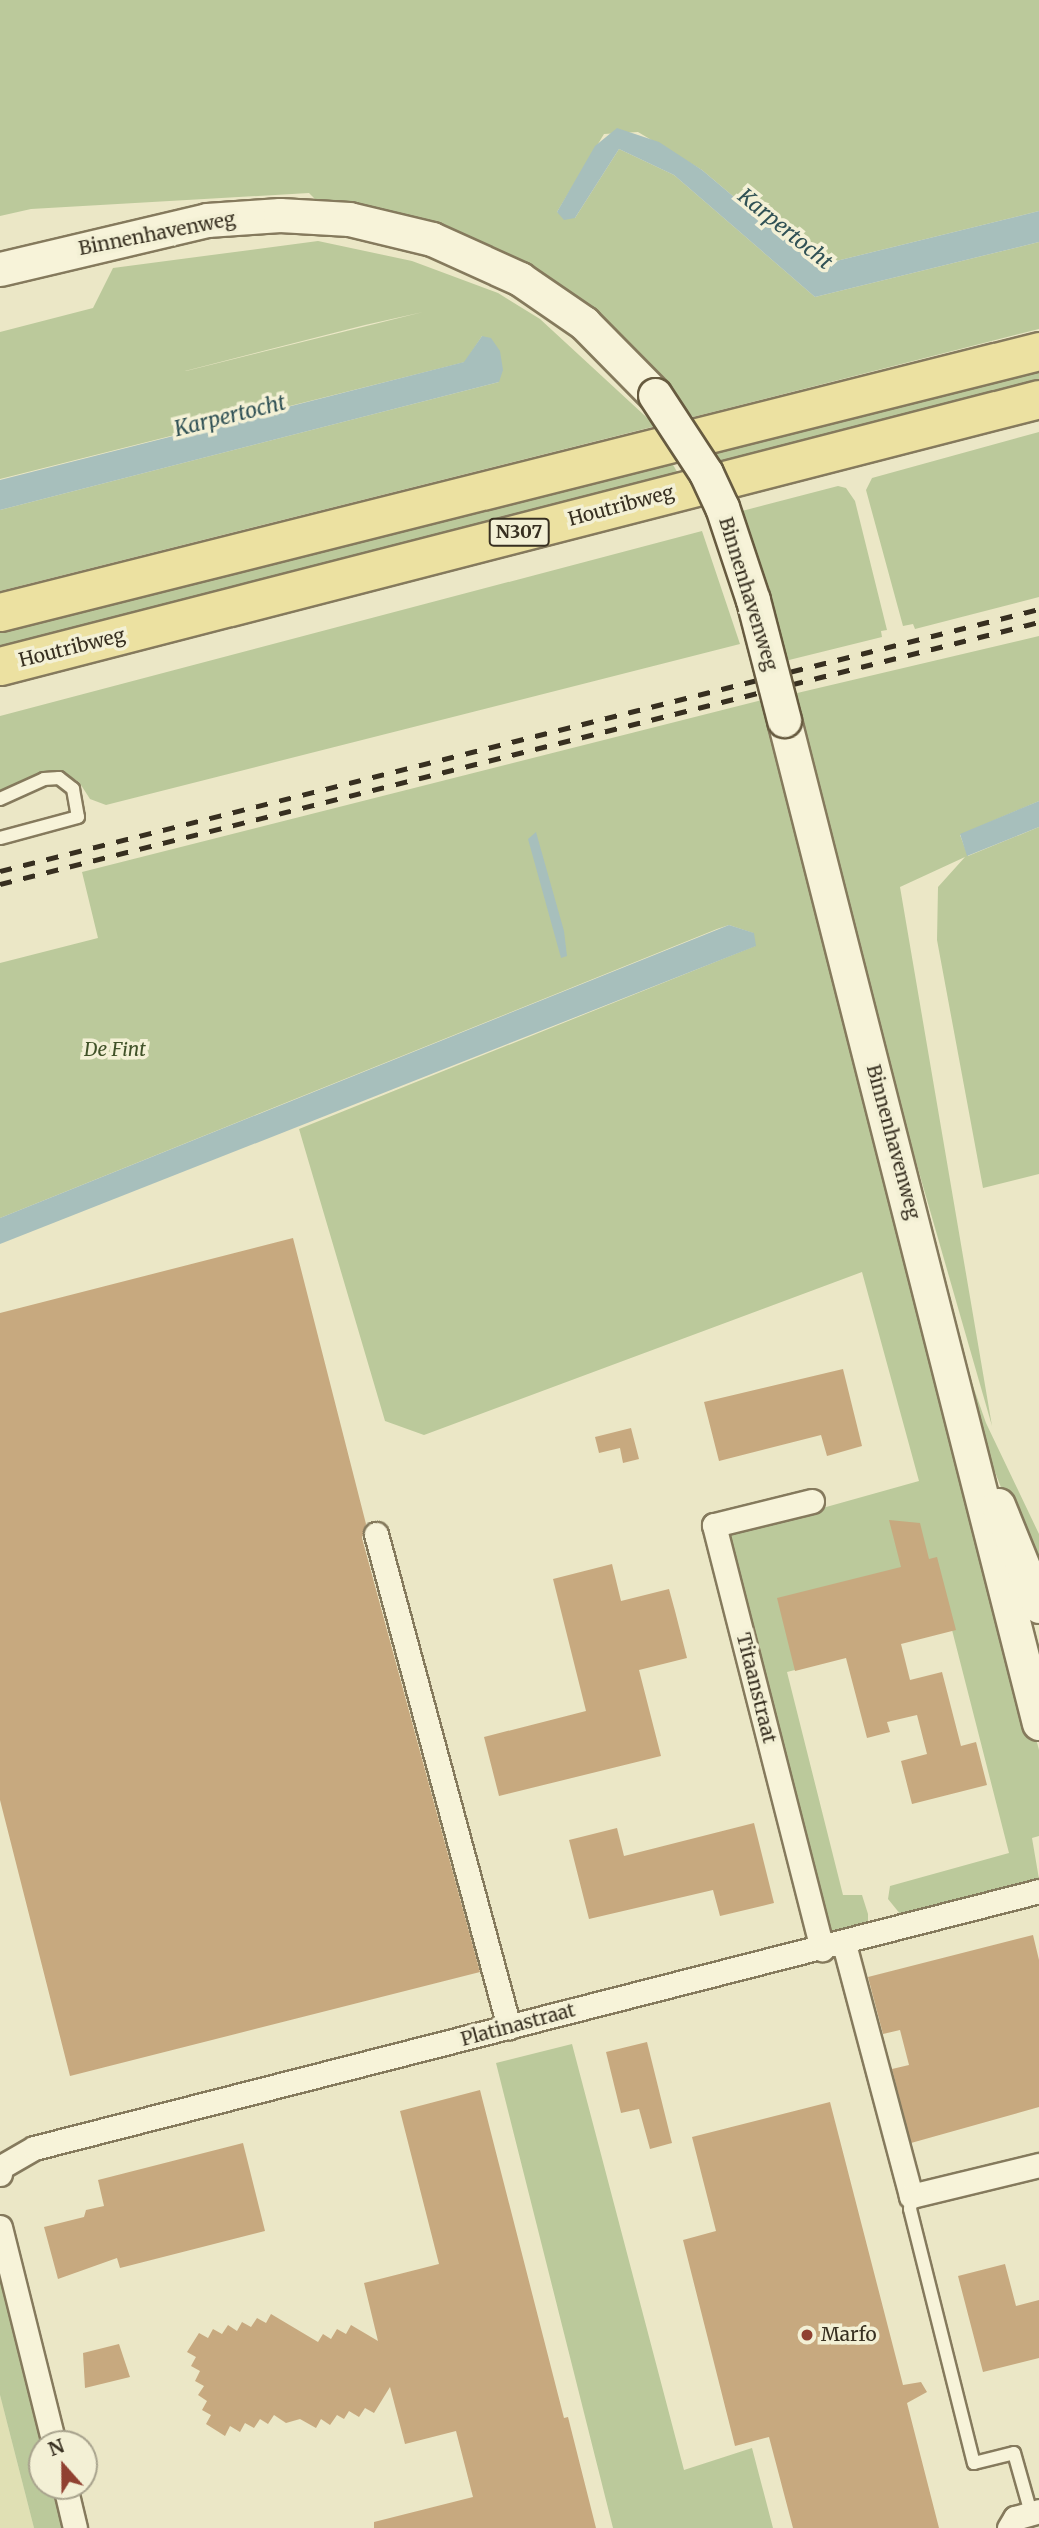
<!DOCTYPE html>
<style>
body{margin:0}
#map{position:relative;width:1039px;height:2528px;overflow:hidden;background:#ebe7c6;font-family:Merriweather,serif}
div>[style]{position:absolute}
.farmland>*{inset:0;background:#e0e0b4}
.green>*{inset:0;background:#bbc99b}
.water>*{inset:0;background:#a7bfbc}
.building>*{inset:0;background:#c7a97f}
.roads{filter:drop-shadow(2px 0 #857a5d) drop-shadow(-2px 0 #857a5d) drop-shadow(0 2px #857a5d) drop-shadow(0 -2px #857a5d)}
.service>*{height:12px;margin:-6px;padding:0 6px;transform-origin:6px;border-radius:6px;background:#f7f3d9}
.minor>*{height:23px;margin:-11.5px;padding:0 11.5px;transform-origin:11.5px;border-radius:11.5px;background:#f7f3d9}
.secondary>*{height:33px;margin:-16.5px;padding:0 16.5px;transform-origin:16.5px;border-radius:16.5px;background:#f7f3d9}
.primary>*{height:37px;margin:-18.5px;padding:0 18.5px;transform-origin:18.5px;border-radius:18.5px;background:#ece1a1}
.rail>*{height:5px;margin-top:-2.5px;transform-origin:0;background:repeating-linear-gradient(90deg,#372f20 0 12px,transparent 0 24px)}
.bridges{filter:drop-shadow(2px 0 #675b40) drop-shadow(-2px 0 #675b40) drop-shadow(0 2px #675b40) drop-shadow(0 -2px #675b40)}
.secondary-bridge>*{height:33px;margin:-16.5px;padding:0 16.5px;transform-origin:16.5px;border-radius:16.5px;background:#f7f3d9}
.dots>*{width:19px;height:19px;translate:-50% -50%;box-sizing:border-box;border:4px solid #f3f0d5;border-radius:50%}
span{translate:-50% -50%;white-space:nowrap;text-align:center;line-height:1.15;-webkit-text-stroke:7px #f3f0d5;paint-order:stroke}
.shield-label span{padding:2px 5px;background:#f3f0d5;border:2px solid;border-radius:5px;-webkit-text-stroke-width:0}
.shield-label{font-size:18px;color:#372f20;font-weight:700}
.street-label{font-size:19px;color:#372f20}
.park-label{font-size:19px;color:#405228;font-style:italic}
.poi-label{font-size:19px;color:#372f20}
.left{translate:0 -50%;text-align:left}
.water-label{font-size:21px;color:#305155;font-style:italic}
.north{position:absolute;left:28px;top:2430px;width:70px;height:70px;box-sizing:border-box;background:#f3f0d5;border:2px solid #a8a38d;border-radius:50%;rotate:339deg;font-size:19px;font-weight:700;line-height:28px;text-align:center;color:#372f20}
.north::after{content:'';display:block;margin:auto;width:24px;height:32px;background:#904131;clip-path:polygon(50% 0,100% 100%,50% 72%,0 100%)}
</style>
<div id="map">
<div class="farmland">
<div style="clip-path:polygon(0 2395px,34px 2528px,0 2528px)"></div>
</div>
<div class="green">
<div style="clip-path:polygon(0 0,1039px 0,1039px 211px,816px 266px,702px 170px,638px 132px,604px 134px,557px 212px,575px 218px,619px 149px,674px 175px,815px 297px,1039px 242px,1039px 329px,693px 417px,631px 347px,319px 203px,309px 193px,31px 209px,0 216px)"></div>
<div style="clip-path:polygon(evenodd,318px 241px,412px 261px,498px 293px,540px 319px,656px 426px,0 591px,0 510px,499px 382px,482px 336px,465px 362px,0 479px,0 332px,93px 308px,113px 268px,318px 241px,423px 312px,186px 371px,185px 371px,365px 325px,423px 312px)"></div>
<div style="clip-path:polygon(1039px 360px,1039px 386px,723px 468px,710px 444px)"></div>
<div style="clip-path:polygon(1039px 432px,1039px 597px,915px 629px,913px 624px,903px 626px,866px 490px,872px 478px)"></div>
<div style="clip-path:polygon(668px 456px,680px 477px,0 648px,0 624px)"></div>
<div style="clip-path:polygon(838px 486px,846px 488px,855px 501px,887px 630px,881px 631px,882px 637px,785px 661px,742px 511px)"></div>
<div style="clip-path:polygon(702px 531px,740px 644px,106px 805px,90px 799px,79px 782px,60px 770px,41px 774px,0 795px,0 716px)"></div>
<div style="clip-path:polygon(1039px 636px,1039px 801px,960px 835px,968px 856px,1039px 827px,1039px 1174px,983px 1188px,937px 940px,938px 887px,965px 857px,900px 887px,992px 1426px,845px 915px,793px 694px)"></div>
<div style="clip-path:polygon(762px 700px,1039px 1750px,1039px 1836px,1032px 1838px,1039px 1879px,901px 1915px,888px 1899px,890px 1886px,1009px 1853px,952px 1630px,787px 1672px,843px 1895px,862px 1895px,868px 1914px,868px 1924px,826px 1935px,726px 1535px,919px 1481px,862px 1272px,424px 1435px,385px 1421px,299px 1129px,755px 946px,753px 933px,729px 925px,717px 929px,0 1218px,0 963px,98px 938px,82px 872px)"></div>
<div style="clip-path:polygon(960px 1349px,986px 1423px,1039px 1534px,1039px 1585px,988px 1454px)"></div>
<div style="clip-path:polygon(572px 2044px,684px 2470px,752px 2448px,773px 2528px,613px 2528px,496px 2063px)"></div>
<div style="clip-path:polygon(0 2281px,42px 2449px,42px 2486px,51px 2486px,62px 2528px,34px 2528px,0 2395px)"></div>
</div>
<div class="water">
<div style="clip-path:polygon(617px 128px,659px 142px,702px 170px,816px 266px,1039px 211px,1039px 242px,815px 297px,674px 175px,619px 149px,575px 218px,564px 220px,557px 212px,595px 146px)"></div>
<div style="clip-path:polygon(482px 336px,491px 338px,500px 351px,503px 370px,499px 382px,0 510px,0 480px,464px 362px)"></div>
<div style="clip-path:polygon(1039px 801px,1039px 827px,967px 856px,960px 834px)"></div>
<div style="clip-path:polygon(536px 832px,564px 931px,567px 956px,561px 958px,528px 839px)"></div>
<div style="clip-path:polygon(729px 925px,754px 933px,756px 946px,0 1244px,0 1218px)"></div>
</div>
<div class="building">
<div style="clip-path:polygon(293px 1238px,366px 1524px,362px 1538px,480px 1972px,70px 2076px,0 1800px,0 1313px)"></div>
<div style="clip-path:polygon(843px 1369px,862px 1446px,827px 1456px,821px 1435px,719px 1461px,704px 1402px)"></div>
<div style="clip-path:polygon(631px 1428px,639px 1459px,623px 1463px,620px 1448px,599px 1453px,595px 1437px)"></div>
<div style="clip-path:polygon(889px 1520px,920px 1523px,929px 1559px,937px 1557px,956px 1630px,901px 1644px,910px 1680px,942px 1672px,961px 1746px,976px 1742px,987px 1785px,912px 1804px,901px 1761px,927px 1754px,917px 1715px,887px 1722px,890px 1732px,867px 1738px,846px 1658px,795px 1671px,777px 1598px,901px 1567px)"></div>
<div style="clip-path:polygon(612px 1564px,621px 1601px,669px 1589px,675px 1611px,687px 1658px,639px 1670px,661px 1756px,499px 1796px,484px 1737px,586px 1711px,553px 1579px)"></div>
<div style="clip-path:polygon(754px 1823px,774px 1903px,720px 1916px,713px 1890px,589px 1919px,569px 1840px,617px 1828px,624px 1856px)"></div>
<div style="clip-path:polygon(1033px 1935px,1039px 1960px,1039px 2107px,911px 2143px,892px 2069px,909px 2065px,900px 2030px,883px 2034px,868px 1977px)"></div>
<div style="clip-path:polygon(647px 2042px,672px 2143px,650px 2149px,639px 2109px,621px 2113px,606px 2052px)"></div>
<div style="clip-path:polygon(480px 2090px,564px 2418px,568px 2417px,596px 2528px,374px 2528px,374px 2522px,473px 2497px,456px 2431px,405px 2444px,390px 2387px,374px 2413px,365px 2408px,359px 2417px,349px 2411px,344px 2419px,337px 2415px,330px 2425px,321px 2419px,316px 2428px,300px 2419px,286px 2423px,274px 2415px,268px 2424px,260px 2419px,254px 2428px,245px 2423px,240px 2432px,230px 2426px,225px 2436px,206px 2424px,211px 2415px,202px 2410px,207px 2401px,198px 2395px,204px 2386px,195px 2381px,200px 2371px,191px 2366px,196px 2357px,187px 2352px,199px 2333px,208px 2338px,213px 2329px,222px 2334px,228px 2325px,237px 2331px,242px 2322px,251px 2327px,257px 2318px,266px 2323px,271px 2314px,318px 2342px,323px 2334px,331px 2339px,337px 2329px,346px 2334px,351px 2325px,378px 2341px,364px 2283px,439px 2264px,400px 2111px)"></div>
<div style="clip-path:polygon(830px 2102px,903px 2385px,921px 2382px,927px 2392px,907px 2403px,939px 2528px,793px 2528px,769px 2437px,735px 2446px,683px 2240px,716px 2231px,692px 2137px)"></div>
<div style="clip-path:polygon(243px 2143px,265px 2231px,120px 2268px,117px 2258px,58px 2279px,44px 2227px,84px 2217px,86px 2210px,104px 2206px,98px 2180px)"></div>
<div style="clip-path:polygon(1005px 2264px,1016px 2306px,1039px 2300px,1039px 2358px,983px 2372px,958px 2276px)"></div>
<div style="clip-path:polygon(119px 2344px,130px 2377px,85px 2388px,83px 2353px)"></div>
</div>
<div class="roads">
<div class="service">
<div style="left:0;top:799px;width:48px;rotate:-24.4deg"></div>
<div style="left:44px;top:779px;width:15px;rotate:-4deg"></div>
<div style="left:59px;top:778px;width:18px;rotate:38deg"></div>
<div style="left:73px;top:789px;width:28px;rotate:80deg"></div>
<div style="left:78px;top:817px;width:81px;rotate:164.9deg"></div>
<div style="left:911px;top:2196px;width:13px;rotate:94deg"></div>
<div style="left:910px;top:2209px;width:262px;rotate:75.9deg"></div>
<div style="left:974px;top:2463px;width:41px;rotate:-14deg"></div>
<div style="left:1014px;top:2453px;width:62px;rotate:74.2deg"></div>
</div>
<div class="minor">
<div style="left:812px;top:1501px;width:101px;rotate:166.2deg"></div>
<div style="left:714px;top:1525px;width:438px;rotate:75.7deg"></div>
<div style="left:376px;top:1534px;width:511px;rotate:74.9deg"></div>
<div style="left:844px;top:1944px;width:261px;rotate:75.1deg"></div>
<div style="left:911px;top:2196px;width:132px;rotate:-13.6deg"></div>
<div style="left:0;top:2174px;width:7px;rotate:-82deg"></div>
<div style="left:1px;top:2167px;width:38px;rotate:-30deg"></div>
<div style="left:34px;top:2148px;width:1037px;rotate:-14.34deg"></div>
<div style="left:0;top:2227px;width:224px;rotate:76deg"></div>
<div style="left:65px;top:2486px;width:43px;rotate:76.6deg"></div>
<div style="left:1009px;top:2528px;width:12px;rotate:-59deg"></div>
<div style="left:1015px;top:2518px;width:25px;rotate:-16deg"></div>
</div>
<div class="secondary">
<div style="left:0;top:269px;width:213px;rotate:-13.3deg"></div>
<div style="left:207px;top:220px;width:73px;rotate:-3.9deg"></div>
<div style="left:280px;top:215px;width:69px;rotate:3.3deg"></div>
<div style="left:349px;top:219px;width:85px;rotate:13.5deg"></div>
<div style="left:432px;top:239px;width:97px;rotate:24.4deg"></div>
<div style="left:520px;top:279px;width:78px;rotate:34.5deg"></div>
<div style="left:584px;top:323px;width:101px;rotate:45.4deg"></div>
<div style="left:784px;top:720px;width:1035px;rotate:75.74deg"></div>
<div style="left:998px;top:1505px;width:109px;rotate:67.9deg"></div>
</div>
<div class="primary">
<div style="left:0;top:612px;width:1071px;rotate:-14.1deg"></div>
<div style="left:0;top:666px;width:1073px;rotate:-14.41deg"></div>
</div>
</div>
<div class="rail">
<div style="left:0;top:871px;width:1072px;rotate:-14.15deg"></div>
<div style="left:0;top:884px;width:1072px;rotate:-14.15deg"></div>
</div>
<div class="bridges">
<div class="secondary-bridge">
<div style="left:655px;top:395px;width:93px;rotate:56.8deg"></div>
<div style="left:706px;top:473px;width:38px;rotate:65deg"></div>
<div style="left:722px;top:507px;width:98px;rotate:71.6deg"></div>
<div style="left:753px;top:600px;width:124px;rotate:75.5deg"></div>
</div>
</div>
<div class="dots">
<div style="left:807px;top:2335px;background:#904131"></div>
</div>
<div class="shield-label">
<span style="left:519px;top:532px">N307</span>
</div>
<div class="street-label">
<span style="left:157px;top:234px;rotate:-11deg">Binnenhavenweg</span>
<span style="left:621px;top:506px;rotate:-15deg">Houtribweg</span>
<span style="left:748px;top:594px;rotate:73deg">Binnenhavenweg</span>
<span style="left:72px;top:648px;rotate:-14deg">Houtribweg</span>
<span style="left:893px;top:1142px;rotate:75deg">Binnenhavenweg</span>
<span style="left:756px;top:1688px;rotate:76deg">Titaanstraat</span>
<span style="left:518px;top:2025px;rotate:-15deg">Platinastraat</span>
</div>
<div class="park-label">
<span style="left:115px;top:1050px">De Fint</span>
</div>
<div class="poi-label">
<span class="left" style="left:821px;top:2335px">Marfo</span>
</div>
<div class="water-label">
<span style="left:785px;top:229px;rotate:39deg">Karpertocht</span>
<span style="left:230px;top:416px;rotate:-14deg">Karpertocht</span>
</div>
<div class="north">N</div>
</div>
